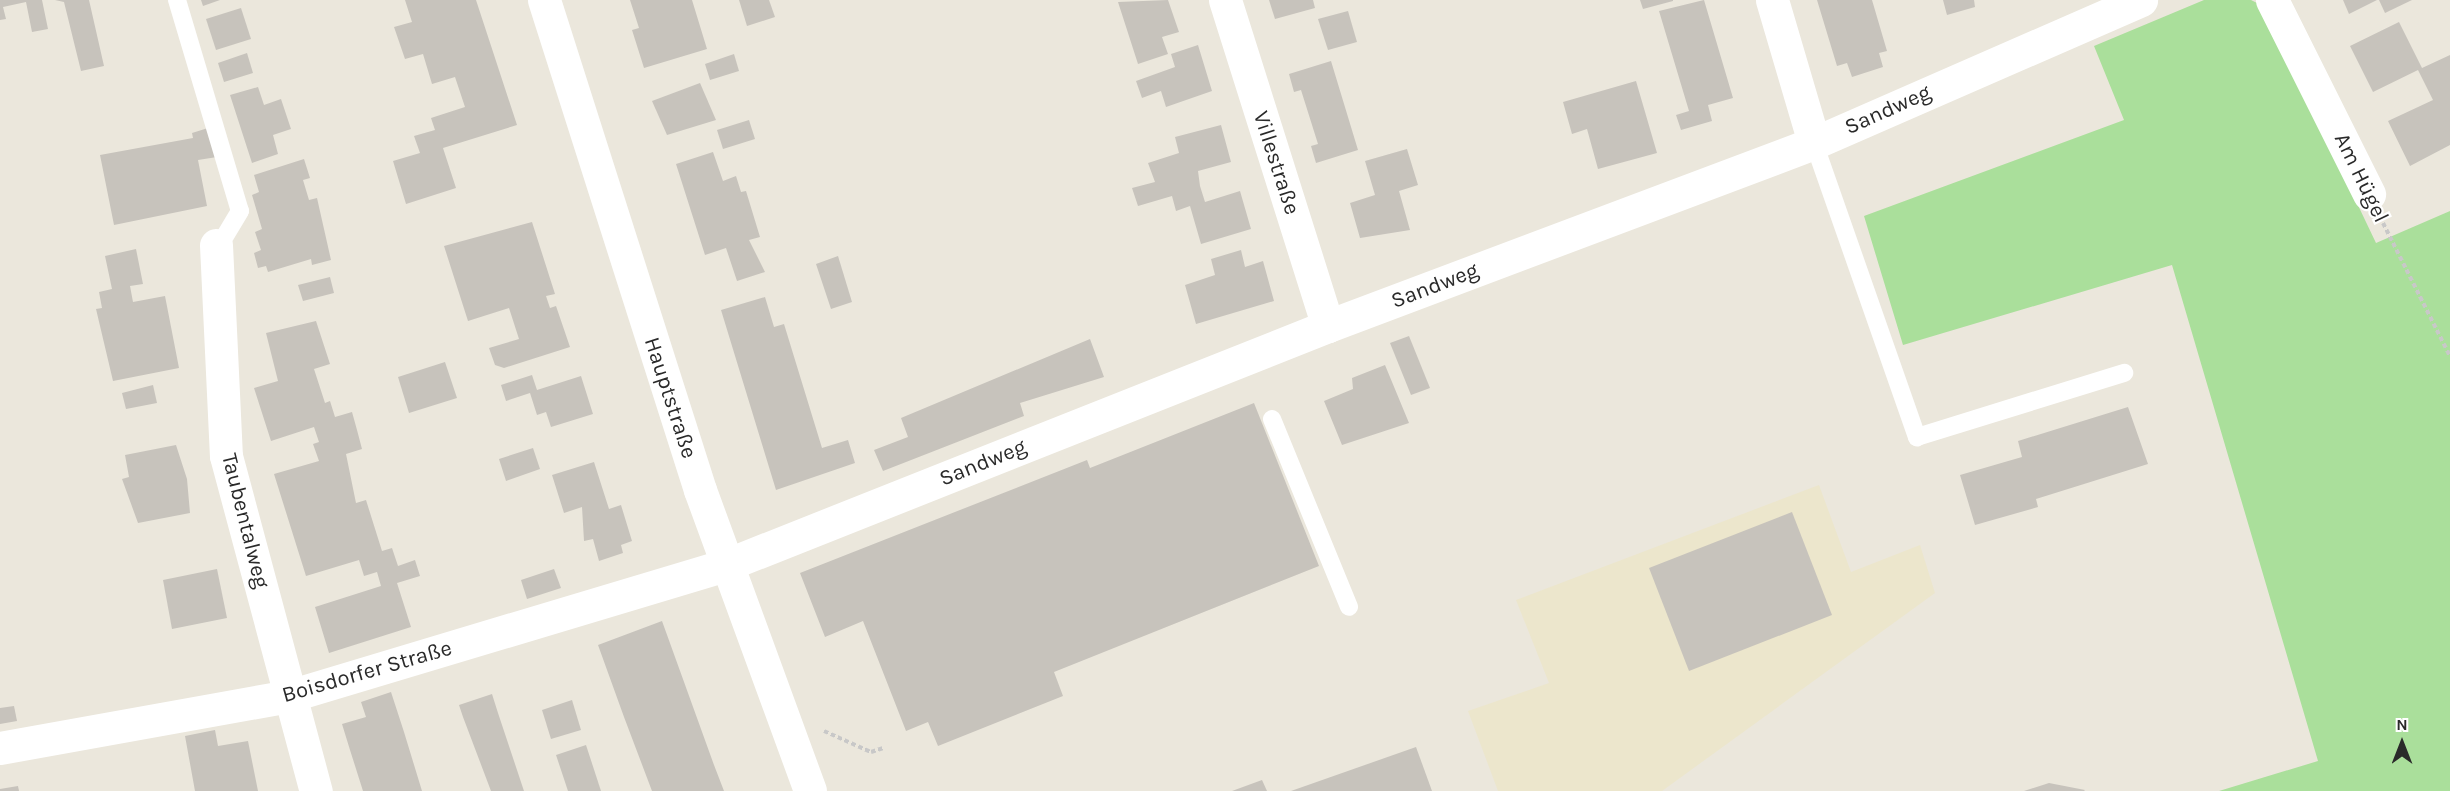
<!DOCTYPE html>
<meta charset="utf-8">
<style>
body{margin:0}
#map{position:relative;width:2450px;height:791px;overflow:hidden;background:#ebe7dc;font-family:Karla,sans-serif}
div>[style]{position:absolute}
.education>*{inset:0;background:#ece6cc}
.green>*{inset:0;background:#aadf9b}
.building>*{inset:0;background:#c7c3bc}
.path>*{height:4px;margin-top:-2px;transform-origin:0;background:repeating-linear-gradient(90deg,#c8c8c8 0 4.5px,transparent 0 7.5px)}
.service>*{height:18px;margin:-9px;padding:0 9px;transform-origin:9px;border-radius:9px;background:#fff}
.minor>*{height:33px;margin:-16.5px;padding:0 16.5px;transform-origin:16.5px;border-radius:16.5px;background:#fff}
.secondary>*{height:33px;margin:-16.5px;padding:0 16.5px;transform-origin:16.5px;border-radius:16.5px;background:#fff}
span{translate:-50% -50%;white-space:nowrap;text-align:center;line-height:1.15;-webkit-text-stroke:4.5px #fff;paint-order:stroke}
.street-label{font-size:22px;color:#2a2a2a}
.north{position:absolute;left:2372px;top:713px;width:60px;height:60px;-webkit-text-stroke:4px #fff;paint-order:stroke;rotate:0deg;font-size:16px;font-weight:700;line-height:24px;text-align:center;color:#2a2a2a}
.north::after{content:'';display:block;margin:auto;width:21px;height:27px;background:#2a2a2a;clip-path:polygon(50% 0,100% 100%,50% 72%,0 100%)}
</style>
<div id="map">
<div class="education">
<div style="clip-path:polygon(1819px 485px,1851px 572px,1920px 545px,1935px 593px,1662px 791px,1498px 791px,1468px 711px,1549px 683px,1516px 600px)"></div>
</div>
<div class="green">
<div style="clip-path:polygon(2204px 0,2251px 0,2263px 6px,2376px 243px,2450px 211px,2450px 791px,2219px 791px,2318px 761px,2172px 265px,1903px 345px,1864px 216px,2124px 120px,2094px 46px)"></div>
</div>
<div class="building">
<div style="clip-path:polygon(0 0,42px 0,48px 29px,32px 32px,26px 2px,3px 7px,6px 19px,0 20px)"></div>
<div style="clip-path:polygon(55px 0,89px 0,104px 66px,81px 71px,64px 2px)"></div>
<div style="clip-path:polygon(201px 0,220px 0,203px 6px)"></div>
<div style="clip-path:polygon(405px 0,476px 0,517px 125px,443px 148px,456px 188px,406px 204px,393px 161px,420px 153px,414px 136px,435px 130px,431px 118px,465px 107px,455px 77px,432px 84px,423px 54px,405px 59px,394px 27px,412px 22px)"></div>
<div style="clip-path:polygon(630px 0,692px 0,707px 49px,644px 68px,632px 30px,639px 28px)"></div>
<div style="clip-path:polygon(739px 0,769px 0,775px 17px,747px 26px)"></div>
<div style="clip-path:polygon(1168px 0,1179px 32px,1162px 37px,1168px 54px,1138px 64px,1118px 2px)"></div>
<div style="clip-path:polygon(1269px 0,1313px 0,1315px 8px,1275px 19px)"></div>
<div style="clip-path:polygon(1640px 0,1673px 0,1673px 1px,1643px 9px)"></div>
<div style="clip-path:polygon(1704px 0,1733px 98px,1708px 105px,1712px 121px,1681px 130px,1676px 115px,1689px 111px,1659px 11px)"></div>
<div style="clip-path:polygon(1817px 0,1872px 0,1887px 51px,1879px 53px,1883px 67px,1852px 77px,1847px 63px,1837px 66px)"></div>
<div style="clip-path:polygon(1943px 0,1974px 0,1975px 7px,1947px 15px)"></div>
<div style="clip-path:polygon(2343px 0,2377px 0,2349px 14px)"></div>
<div style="clip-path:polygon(2379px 0,2412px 0,2385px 13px)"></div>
<div style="clip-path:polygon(241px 8px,251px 39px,216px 50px,206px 19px)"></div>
<div style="clip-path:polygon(1348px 11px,1357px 42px,1328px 50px,1318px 19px)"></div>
<div style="clip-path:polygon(2399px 22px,2422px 68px,2450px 55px,2450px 145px,2410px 166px,2388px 121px,2433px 100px,2418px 70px,2373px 92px,2350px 46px)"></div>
<div style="clip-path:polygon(1198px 45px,1212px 91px,1166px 107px,1161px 91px,1142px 98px,1136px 81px,1175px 67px,1171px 54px)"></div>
<div style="clip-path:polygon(247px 53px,253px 73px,224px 82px,218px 63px)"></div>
<div style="clip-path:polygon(734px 54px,739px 71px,710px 80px,705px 64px)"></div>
<div style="clip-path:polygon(1331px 61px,1358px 150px,1316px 163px,1311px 146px,1318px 144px,1301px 90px,1294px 92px,1289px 74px)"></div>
<div style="clip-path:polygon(1636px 81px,1657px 153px,1598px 169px,1587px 129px,1572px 134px,1563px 102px)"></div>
<div style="clip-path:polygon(700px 83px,716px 120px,667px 135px,652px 101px)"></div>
<div style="clip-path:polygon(258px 87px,264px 105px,281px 99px,291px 129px,273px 135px,278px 154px,252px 163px,230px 95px)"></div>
<div style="clip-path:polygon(749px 120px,755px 139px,723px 149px,717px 130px)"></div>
<div style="clip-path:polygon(1221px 125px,1231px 162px,1198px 171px,1200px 186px,1205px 202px,1240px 191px,1251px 229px,1201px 244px,1190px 206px,1176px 211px,1172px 196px,1138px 206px,1132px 188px,1155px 182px,1148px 163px,1179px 153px,1175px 137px)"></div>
<div style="clip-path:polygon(208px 128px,217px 157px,198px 160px,207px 206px,114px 225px,100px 155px,193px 138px,192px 133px)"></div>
<div style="clip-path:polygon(1407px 149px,1418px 185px,1399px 191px,1410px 230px,1360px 238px,1350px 203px,1375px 195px,1365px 161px)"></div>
<div style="clip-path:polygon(713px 152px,723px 181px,736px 176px,741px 192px,746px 191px,760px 237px,749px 240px,765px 272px,737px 281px,726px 248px,705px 255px,676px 164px)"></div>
<div style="clip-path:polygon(304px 159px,310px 178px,303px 180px,309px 200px,317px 198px,331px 260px,312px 265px,311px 259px,268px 272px,266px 266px,258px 268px,254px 253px,261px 250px,255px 232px,262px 229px,252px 195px,259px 192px,254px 175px)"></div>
<div style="clip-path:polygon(532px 222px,555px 294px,546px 296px,550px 308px,556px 306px,570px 347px,504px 368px,495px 365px,489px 348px,519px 339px,509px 308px,468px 321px,444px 246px)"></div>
<div style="clip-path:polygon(136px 249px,143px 284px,130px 286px,133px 302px,165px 296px,179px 368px,113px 381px,96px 309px,102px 308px,99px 292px,112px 289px,105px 256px)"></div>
<div style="clip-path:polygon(1241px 250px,1245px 267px,1263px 261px,1274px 301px,1196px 324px,1185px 285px,1215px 275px,1211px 259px)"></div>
<div style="clip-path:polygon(838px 256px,852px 302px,831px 309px,816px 264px)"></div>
<div style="clip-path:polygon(330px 277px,334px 293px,303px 301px,298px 285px)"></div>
<div style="clip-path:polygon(765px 297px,774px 327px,784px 324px,822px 448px,848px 440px,855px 463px,776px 490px,721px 310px)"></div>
<div style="clip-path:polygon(316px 321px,330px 364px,314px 369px,325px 403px,330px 401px,335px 417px,352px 412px,357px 430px,362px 449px,346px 454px,356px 503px,366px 500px,382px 551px,392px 548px,398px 566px,415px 560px,420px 576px,397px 583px,411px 627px,329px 653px,315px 607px,381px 586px,377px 572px,364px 576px,359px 560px,306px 576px,274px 474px,319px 461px,313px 444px,319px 442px,314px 427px,271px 441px,254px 388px,278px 381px,266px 333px)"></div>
<div style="clip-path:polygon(1409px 336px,1430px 388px,1411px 395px,1390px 343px)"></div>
<div style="clip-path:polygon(1090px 339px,1104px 377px,1020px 403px,1024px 416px,883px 471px,874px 450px,908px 437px,901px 418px)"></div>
<div style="clip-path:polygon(445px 362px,457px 398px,409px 413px,398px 377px)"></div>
<div style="clip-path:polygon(1385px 365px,1409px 423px,1342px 445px,1324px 401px,1353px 389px,1352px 378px)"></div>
<div style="clip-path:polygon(532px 375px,537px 390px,581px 376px,593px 414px,551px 427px,546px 412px,537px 415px,530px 393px,506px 401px,501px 385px)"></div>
<div style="clip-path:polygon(153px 385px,157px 403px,126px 409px,122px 393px)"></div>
<div style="clip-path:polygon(1254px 403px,1319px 566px,1054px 672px,1063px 696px,938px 746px,928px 722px,906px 731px,863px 621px,825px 637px,800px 573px,1087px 460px,1090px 468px)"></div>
<div style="clip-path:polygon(2128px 407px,2148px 464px,2036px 499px,2038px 507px,1975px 525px,1960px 475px,2022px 457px,2018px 441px)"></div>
<div style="clip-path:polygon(176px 445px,187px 479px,190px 513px,138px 523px,122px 479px,129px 477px,125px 455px)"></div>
<div style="clip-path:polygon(533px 448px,540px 469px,506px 481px,499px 459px)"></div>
<div style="clip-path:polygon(594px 462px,609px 509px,621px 505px,632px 541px,621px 545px,623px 553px,599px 561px,593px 539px,584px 541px,582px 507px,564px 513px,552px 475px)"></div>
<div style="clip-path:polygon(1792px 512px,1832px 615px,1689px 671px,1649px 568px)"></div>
<div style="clip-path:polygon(217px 569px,227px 618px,172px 629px,163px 580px)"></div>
<div style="clip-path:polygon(554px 569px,561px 588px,527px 599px,521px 580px)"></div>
<div style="clip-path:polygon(662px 621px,714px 765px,724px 791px,652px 791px,624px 717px,598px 645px)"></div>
<div style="clip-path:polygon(391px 692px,404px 732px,422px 791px,363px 791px,350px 750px,342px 724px,366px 717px,361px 702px)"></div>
<div style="clip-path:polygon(492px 694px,498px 713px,524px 791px,491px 791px,463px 717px,459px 705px)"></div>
<div style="clip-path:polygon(572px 700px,581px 730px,551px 739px,542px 710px)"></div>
<div style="clip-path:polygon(14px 706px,17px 721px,0 724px,0 708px)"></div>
<div style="clip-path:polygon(215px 730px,218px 746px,248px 741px,258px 791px,195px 791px,185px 736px)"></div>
<div style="clip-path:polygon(586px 745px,601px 791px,568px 791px,556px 755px)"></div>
<div style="clip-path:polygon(1416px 747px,1432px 791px,1291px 791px)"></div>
<div style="clip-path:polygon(1262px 780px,1267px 791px,1232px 791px)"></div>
<div style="clip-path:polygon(2049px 783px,2085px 790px,2084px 791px,2024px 791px)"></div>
<div style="clip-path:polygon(18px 786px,19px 791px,0 791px,0 789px)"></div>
</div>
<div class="path">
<div style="left:2383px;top:223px;width:149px;rotate:63.3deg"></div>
<div style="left:824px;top:731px;width:51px;rotate:24.1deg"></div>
<div style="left:871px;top:752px;width:13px;rotate:-18deg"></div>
</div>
<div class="service">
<div style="left:177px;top:0;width:220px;rotate:73.4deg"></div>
<div style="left:240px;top:211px;width:47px;rotate:121deg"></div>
<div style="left:1814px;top:143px;width:312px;rotate:70.7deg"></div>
<div style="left:1917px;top:437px;width:217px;rotate:-17.2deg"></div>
<div style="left:1272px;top:419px;width:203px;rotate:67.7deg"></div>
</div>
<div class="minor">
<div style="left:1225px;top:0;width:342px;rotate:72.5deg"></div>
<div style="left:1772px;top:0;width:149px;rotate:73.6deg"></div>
<div style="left:2272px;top:0;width:217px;rotate:63.4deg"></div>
<div style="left:216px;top:245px;width:211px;rotate:87.3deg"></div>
<div style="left:226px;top:456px;width:347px;rotate:75deg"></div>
<div style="left:0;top:748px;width:294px;rotate:-10.2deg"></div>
<div style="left:289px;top:696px;width:456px;rotate:-16.7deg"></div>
<div style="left:726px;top:565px;width:648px;rotate:-21.65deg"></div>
<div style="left:1328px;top:326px;width:519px;rotate:-20.63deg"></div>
<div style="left:1814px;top:143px;width:357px;rotate:-23.6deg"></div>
</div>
<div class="secondary">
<div style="left:544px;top:0;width:514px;rotate:72.34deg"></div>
<div style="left:700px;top:490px;width:320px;rotate:69.9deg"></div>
</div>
<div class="street-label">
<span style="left:1888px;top:110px;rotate:-24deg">Sandweg</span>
<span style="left:1276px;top:163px;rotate:72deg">Villestraße</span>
<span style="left:2361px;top:178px;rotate:64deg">Am Hügel</span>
<span style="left:1435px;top:286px;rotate:-21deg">Sandweg</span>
<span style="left:670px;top:398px;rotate:72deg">Hauptstraße</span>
<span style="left:983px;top:463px;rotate:-22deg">Sandweg</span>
<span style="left:245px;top:521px;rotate:76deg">Taubentalweg</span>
<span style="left:367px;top:672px;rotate:-16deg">Boisdorfer Straße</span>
</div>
<div class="north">N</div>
</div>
